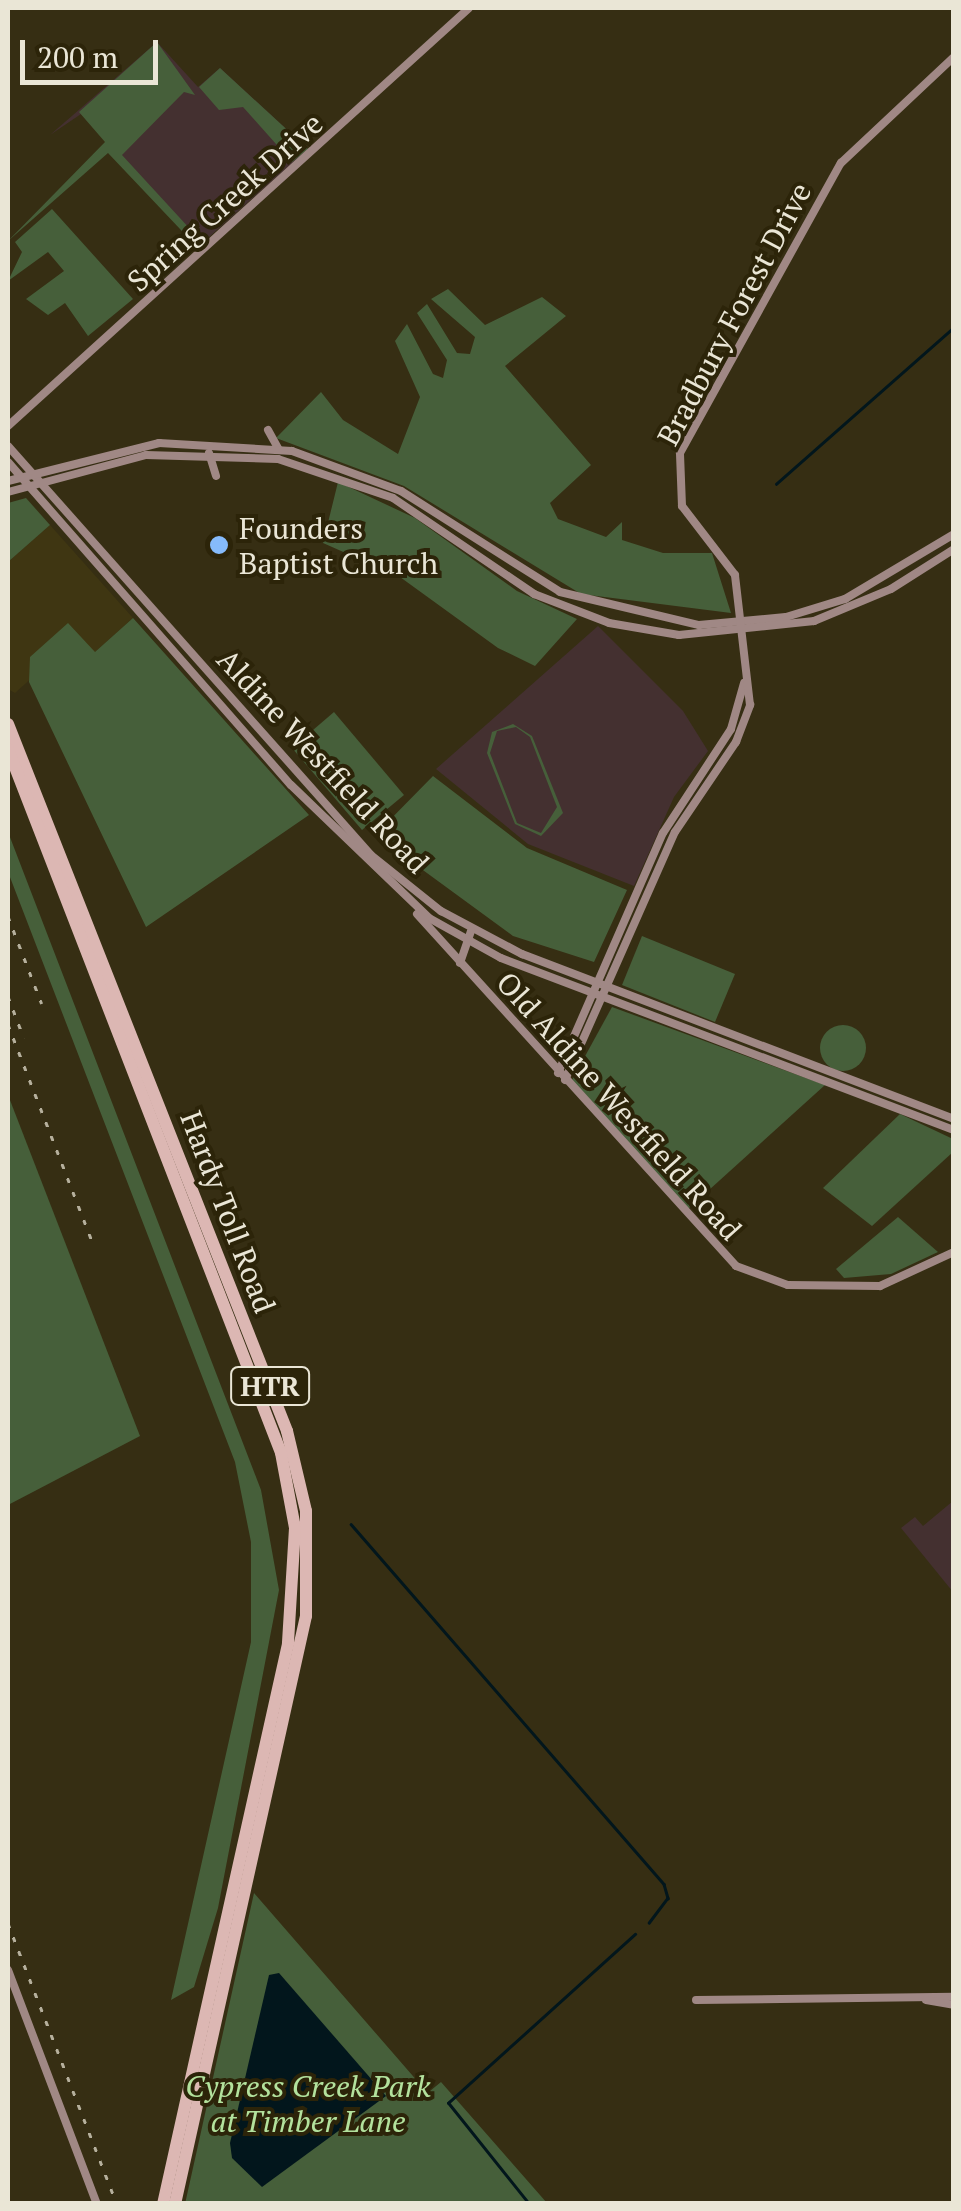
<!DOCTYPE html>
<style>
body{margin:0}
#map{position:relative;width:961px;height:2211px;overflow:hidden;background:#362e13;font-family:"PT Serif",serif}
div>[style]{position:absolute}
.built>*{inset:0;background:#3f3612}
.education>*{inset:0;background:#443030}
.green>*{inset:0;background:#465f3a}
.round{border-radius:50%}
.water>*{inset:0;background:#02161c}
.stream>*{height:2.5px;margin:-1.25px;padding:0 1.25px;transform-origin:1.25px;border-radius:1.25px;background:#02161c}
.secondary>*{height:8px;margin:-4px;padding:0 4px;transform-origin:4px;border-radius:4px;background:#a08885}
.highway>*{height:12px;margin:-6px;padding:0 6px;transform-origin:6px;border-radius:6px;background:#dcb7b3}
.rail>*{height:2.5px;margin-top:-1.25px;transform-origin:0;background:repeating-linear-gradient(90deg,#b6b09d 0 5px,transparent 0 15px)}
.dots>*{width:28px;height:28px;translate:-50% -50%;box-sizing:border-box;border:5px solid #2c2409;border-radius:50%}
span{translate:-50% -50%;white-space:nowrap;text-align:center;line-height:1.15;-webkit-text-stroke:8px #2c2409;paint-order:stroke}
.shield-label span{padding:2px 8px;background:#2c2409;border:2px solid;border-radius:8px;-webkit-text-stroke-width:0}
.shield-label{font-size:28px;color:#eae6d6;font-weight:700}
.street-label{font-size:30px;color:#eae6d6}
.poi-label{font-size:30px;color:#eae6d6}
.left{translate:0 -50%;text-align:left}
.park-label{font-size:30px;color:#b3e29d;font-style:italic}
.frame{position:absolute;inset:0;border:10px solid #eae6d6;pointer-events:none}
.scale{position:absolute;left:20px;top:40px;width:138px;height:45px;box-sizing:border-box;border:5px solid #eae6d6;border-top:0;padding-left:12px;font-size:30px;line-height:35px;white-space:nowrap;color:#eae6d6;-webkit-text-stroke:8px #2c2409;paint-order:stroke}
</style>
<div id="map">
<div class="built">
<div style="clip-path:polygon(50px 525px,133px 618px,94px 653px,31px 657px,35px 675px,15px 693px,8px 689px,8px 562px)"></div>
</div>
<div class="education">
<div style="clip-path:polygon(157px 42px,198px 87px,220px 68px,308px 149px,199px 246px,81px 114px,50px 135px)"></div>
<div style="clip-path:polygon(598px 626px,683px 711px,708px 751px,674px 797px,634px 886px,528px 844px,436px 769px)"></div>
<div style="clip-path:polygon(953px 1501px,953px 1592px,901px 1528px,915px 1517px,923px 1526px)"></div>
</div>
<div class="green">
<div style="clip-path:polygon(157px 42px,195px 95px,184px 92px,122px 155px,202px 242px,198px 248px,108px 153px,8px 241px,105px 142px,79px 112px)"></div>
<div style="clip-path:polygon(220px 68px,308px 149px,292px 162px,243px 107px,219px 110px,199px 87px)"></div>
<div style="clip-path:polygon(52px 209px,133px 299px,88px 336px,65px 303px,48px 315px,26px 299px,64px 271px,48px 252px,8px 281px,22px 252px,15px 242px)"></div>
<div style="clip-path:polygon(448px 289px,485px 325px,542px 297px,566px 316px,505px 366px,591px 465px,550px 503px,558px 519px,606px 537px,622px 522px,622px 540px,663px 553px,712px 553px,731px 613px,581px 594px,404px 486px,276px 438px,321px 392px,343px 420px,398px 454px,420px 397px,395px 341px,407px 324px,433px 374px,443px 378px,447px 360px,417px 313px,427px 304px,457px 353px,470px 354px,475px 337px,431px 299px)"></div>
<div style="clip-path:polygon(338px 482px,415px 518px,517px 591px,577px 619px,535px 666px,498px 648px,400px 577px,323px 543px)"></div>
<div style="clip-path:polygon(26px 498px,50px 525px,8px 562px,8px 503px)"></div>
<div style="clip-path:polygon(133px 618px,309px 815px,146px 927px,29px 682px,30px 657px,68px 623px,95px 652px)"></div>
<div style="clip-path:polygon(334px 712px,404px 795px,362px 830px,292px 748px)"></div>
<div style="clip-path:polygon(evenodd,513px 724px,532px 736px,563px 813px,541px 836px,515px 824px,487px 753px,492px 732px,513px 724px,516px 727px,530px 737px,557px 807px,541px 833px,517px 823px,490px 753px,497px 731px,516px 727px)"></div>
<div style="clip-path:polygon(433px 776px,527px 848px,627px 890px,594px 962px,513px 936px,375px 835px)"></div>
<div style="clip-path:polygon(8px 832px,261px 1490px,279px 1590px,218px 1908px,194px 1987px,171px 2000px,251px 1642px,251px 1542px,235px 1462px,8px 872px)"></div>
<div style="clip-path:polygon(642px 936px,735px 974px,715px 1022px,622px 985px)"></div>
<div style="clip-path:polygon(612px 1007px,825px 1085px,688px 1209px,572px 1080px)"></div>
<div class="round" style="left:820px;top:1025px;width:46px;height:46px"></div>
<div style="clip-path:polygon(8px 1095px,140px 1436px,8px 1505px)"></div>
<div style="clip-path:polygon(900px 1114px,953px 1139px,953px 1152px,872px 1226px,823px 1188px)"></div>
<div style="clip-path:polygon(898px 1217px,938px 1252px,891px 1274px,844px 1278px,836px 1269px)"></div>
<div style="clip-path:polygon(254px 1893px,419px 2083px,411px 2090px,419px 2100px,441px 2082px,547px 2203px,185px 2204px)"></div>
</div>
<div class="water">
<div style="clip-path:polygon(279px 1973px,386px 2096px,262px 2187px,232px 2158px,230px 2143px,269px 1975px)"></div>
</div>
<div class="stream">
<div style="left:776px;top:484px;width:237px;rotate:-41.4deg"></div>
<div style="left:351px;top:1524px;width:477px;rotate:49deg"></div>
<div style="left:664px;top:1884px;width:15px;rotate:74deg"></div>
<div style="left:668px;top:1898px;width:31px;rotate:127deg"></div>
<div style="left:529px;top:2204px;width:129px;rotate:-128.7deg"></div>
<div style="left:448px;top:2103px;width:252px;rotate:-42.1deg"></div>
</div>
<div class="secondary">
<div style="left:8px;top:426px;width:622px;rotate:-42.2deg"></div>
<div style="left:268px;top:430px;width:21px;rotate:61deg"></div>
<div style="left:8px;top:446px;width:547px;rotate:48.41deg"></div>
<div style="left:371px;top:855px;width:90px;rotate:38.7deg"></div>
<div style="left:441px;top:911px;width:92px;rotate:28deg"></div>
<div style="left:522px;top:954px;width:462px;rotate:20.9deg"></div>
<div style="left:209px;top:453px;width:24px;rotate:73deg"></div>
<div style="left:8px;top:462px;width:429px;rotate:48.8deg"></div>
<div style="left:291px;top:785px;width:192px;rotate:43.9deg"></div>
<div style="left:429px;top:918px;width:82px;rotate:29.1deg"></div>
<div style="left:501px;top:958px;width:485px;rotate:20.8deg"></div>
<div style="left:8px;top:481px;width:156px;rotate:-14.1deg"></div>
<div style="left:159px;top:443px;width:133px;rotate:3.4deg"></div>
<div style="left:292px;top:451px;width:116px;rotate:20.2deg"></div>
<div style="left:401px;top:491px;width:188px;rotate:32.4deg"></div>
<div style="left:560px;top:592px;width:143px;rotate:13.4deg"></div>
<div style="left:699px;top:625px;width:87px;rotate:-5.3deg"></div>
<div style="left:786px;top:617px;width:62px;rotate:-17deg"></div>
<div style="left:845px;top:599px;width:127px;rotate:-30.8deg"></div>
<div style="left:8px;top:492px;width:143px;rotate:-15deg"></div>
<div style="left:146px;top:455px;width:132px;rotate:1.7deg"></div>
<div style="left:278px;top:459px;width:121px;rotate:18.7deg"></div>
<div style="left:393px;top:498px;width:171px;rotate:34.2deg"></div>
<div style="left:534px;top:594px;width:80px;rotate:21.1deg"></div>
<div style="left:609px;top:623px;width:71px;rotate:9.7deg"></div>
<div style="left:679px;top:635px;width:136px;rotate:-5.9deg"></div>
<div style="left:814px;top:621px;width:83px;rotate:-22.6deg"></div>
<div style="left:891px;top:589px;width:75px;rotate:-32.4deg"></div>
<div style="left:417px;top:914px;width:475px;rotate:47.8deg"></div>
<div style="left:736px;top:1266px;width:55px;rotate:20.1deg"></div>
<div style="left:788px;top:1285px;width:92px;rotate:0.6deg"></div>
<div style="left:880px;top:1286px;width:81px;rotate:-24.7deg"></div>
<div style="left:460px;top:963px;width:34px;rotate:-71deg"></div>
<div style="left:558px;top:1073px;width:262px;rotate:-66.4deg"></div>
<div style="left:663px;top:833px;width:124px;rotate:-56.8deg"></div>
<div style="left:731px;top:729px;width:48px;rotate:-74.2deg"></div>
<div style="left:565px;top:1080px;width:271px;rotate:-66.1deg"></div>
<div style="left:675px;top:832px;width:109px;rotate:-55.9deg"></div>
<div style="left:736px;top:742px;width:40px;rotate:-69deg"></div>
<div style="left:750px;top:705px;width:131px;rotate:-96.6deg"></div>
<div style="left:735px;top:575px;width:87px;rotate:-127.5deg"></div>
<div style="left:682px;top:506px;width:53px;rotate:-92.2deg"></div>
<div style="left:680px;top:453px;width:332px;rotate:-61deg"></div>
<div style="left:841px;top:163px;width:155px;rotate:-43.2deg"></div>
<div style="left:8px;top:1970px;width:250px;rotate:69.2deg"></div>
<div style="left:696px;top:2000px;width:258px;rotate:-0.7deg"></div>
<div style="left:926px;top:2000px;width:28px;rotate:10deg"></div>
</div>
<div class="highway">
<div style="left:8px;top:724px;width:760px;rotate:68.46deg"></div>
<div style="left:287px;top:1431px;width:82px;rotate:76.6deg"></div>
<div style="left:306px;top:1511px;width:105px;rotate:90deg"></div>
<div style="left:306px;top:1616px;width:602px;rotate:102.56deg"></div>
<div style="left:8px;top:749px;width:755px;rotate:68.8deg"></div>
<div style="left:281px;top:1453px;width:76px;rotate:79.4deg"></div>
<div style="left:295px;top:1528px;width:116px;rotate:93.5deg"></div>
<div style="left:288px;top:1644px;width:574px;rotate:102.58deg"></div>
</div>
<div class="rail">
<div style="left:8px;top:916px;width:94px;rotate:68.9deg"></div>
<div style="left:8px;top:996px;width:45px;rotate:69.1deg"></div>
<div style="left:8px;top:1024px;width:235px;rotate:68.8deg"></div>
<div style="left:8px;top:1923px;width:301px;rotate:68.8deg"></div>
</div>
<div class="dots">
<div style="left:219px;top:545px;background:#86bbfb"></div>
</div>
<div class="shield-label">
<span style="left:270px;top:1386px">HTR</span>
</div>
<div class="street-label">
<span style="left:225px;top:202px;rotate:-42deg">Spring Creek Drive</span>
<span style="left:734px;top:314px;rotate:-62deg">Bradbury Forest Drive</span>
<span style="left:323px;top:761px;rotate:47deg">Aldine Westfield Road</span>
<span style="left:619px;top:1106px;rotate:48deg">Old Aldine Westfield Road</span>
<span style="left:228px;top:1212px;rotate:69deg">Hardy Toll Road</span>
</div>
<div class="poi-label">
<span class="left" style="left:239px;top:545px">Founders<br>Baptist Church</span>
</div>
<div class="park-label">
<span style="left:308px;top:2103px">Cypress Creek Park<br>at Timber Lane</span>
</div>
<div class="frame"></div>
<div class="scale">200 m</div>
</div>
